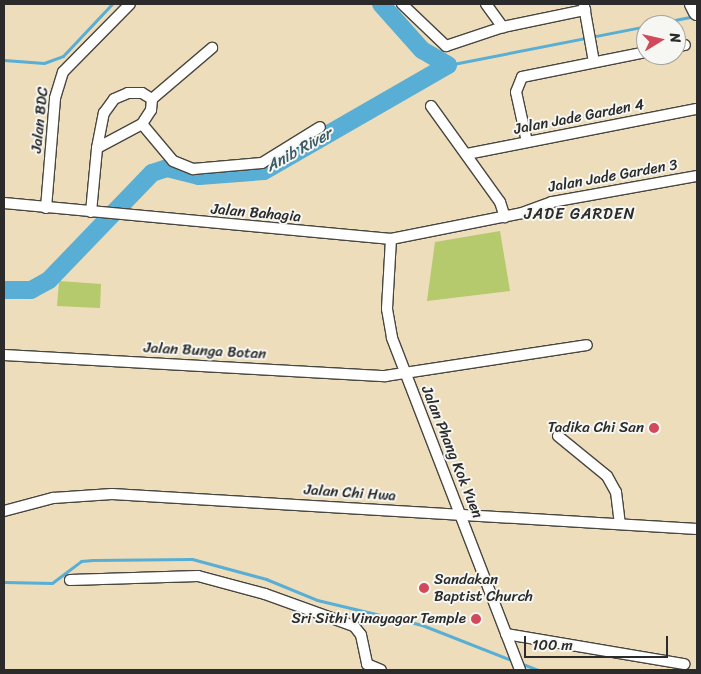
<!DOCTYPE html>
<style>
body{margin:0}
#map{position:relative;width:701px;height:674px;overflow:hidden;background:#edddba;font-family:Sriracha,sans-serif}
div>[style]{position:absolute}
.green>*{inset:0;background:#b5c96d}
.stream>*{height:3px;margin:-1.5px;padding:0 1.5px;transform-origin:1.5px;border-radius:1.5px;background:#58aed4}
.river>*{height:18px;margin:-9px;padding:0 9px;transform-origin:9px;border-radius:9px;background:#58aed4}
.roads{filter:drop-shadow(1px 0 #484640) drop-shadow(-1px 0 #484640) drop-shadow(0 1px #484640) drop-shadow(0 -1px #484640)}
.street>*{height:10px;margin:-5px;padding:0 5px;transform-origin:5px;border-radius:5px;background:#fff}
.primary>*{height:16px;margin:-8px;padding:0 8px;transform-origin:8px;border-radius:8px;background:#fff}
.dots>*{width:14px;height:14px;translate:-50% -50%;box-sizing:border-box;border:2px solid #f6f6f2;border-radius:50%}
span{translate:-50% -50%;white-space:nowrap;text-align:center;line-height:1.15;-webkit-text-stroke:4px #f6f6f2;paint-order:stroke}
.street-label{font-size:15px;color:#2b2b2b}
.poi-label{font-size:15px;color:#2b2b2b}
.right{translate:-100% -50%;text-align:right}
.left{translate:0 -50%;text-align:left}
.water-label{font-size:16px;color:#3b5966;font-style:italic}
.neighbourhood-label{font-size:16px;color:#2b2b2b;letter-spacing:1px}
.frame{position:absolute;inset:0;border:5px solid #2b2b2b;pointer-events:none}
.north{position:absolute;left:636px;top:15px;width:50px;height:50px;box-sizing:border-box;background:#f6f6f2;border:1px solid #a5a5a2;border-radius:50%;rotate:81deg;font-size:14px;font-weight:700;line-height:20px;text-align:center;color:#2b2b2b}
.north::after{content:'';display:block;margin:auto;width:18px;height:22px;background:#d1495b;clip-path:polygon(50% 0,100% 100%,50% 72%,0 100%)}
.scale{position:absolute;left:524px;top:636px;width:144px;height:22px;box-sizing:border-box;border:2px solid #2b2b2b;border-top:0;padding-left:6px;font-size:15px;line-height:18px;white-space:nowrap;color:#2b2b2b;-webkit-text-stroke:4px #f6f6f2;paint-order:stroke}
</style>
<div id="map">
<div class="green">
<div style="clip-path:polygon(500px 231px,510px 291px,427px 301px,435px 242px)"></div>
<div style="clip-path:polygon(59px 281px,101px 284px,100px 308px,57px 306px)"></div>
</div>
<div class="stream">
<div style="left:649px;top:25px;width:47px;rotate:-11.1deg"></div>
<div style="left:4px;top:60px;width:40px;rotate:4.3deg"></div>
<div style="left:44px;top:63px;width:20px;rotate:-20deg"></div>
<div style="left:63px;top:56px;width:71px;rotate:-46.7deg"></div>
<div style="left:448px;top:65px;width:202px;rotate:-11.1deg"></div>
<div style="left:4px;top:582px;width:48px;rotate:1.2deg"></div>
<div style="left:52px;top:583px;width:36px;rotate:-37deg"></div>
<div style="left:81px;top:561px;width:12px;rotate:-5deg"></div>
<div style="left:93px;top:560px;width:99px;rotate:-0.6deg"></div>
<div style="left:192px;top:559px;width:77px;rotate:15.1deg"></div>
<div style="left:266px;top:579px;width:55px;rotate:22.4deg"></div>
<div style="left:317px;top:600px;width:108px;rotate:13.4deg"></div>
<div style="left:422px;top:625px;width:99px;rotate:21.4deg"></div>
<div style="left:520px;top:663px;width:19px;rotate:21deg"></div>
</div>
<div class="river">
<div style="left:381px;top:4px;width:62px;rotate:48.3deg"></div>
<div style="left:422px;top:50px;width:30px;rotate:30deg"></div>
<div style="left:4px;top:290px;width:27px"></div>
<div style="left:31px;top:290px;width:21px;rotate:-29deg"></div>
<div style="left:49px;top:280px;width:149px;rotate:-46.1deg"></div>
<div style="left:152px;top:173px;width:16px;rotate:-18deg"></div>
<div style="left:167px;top:168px;width:33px;rotate:14deg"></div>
<div style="left:199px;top:176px;width:65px;rotate:-4.4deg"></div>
<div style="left:264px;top:171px;width:212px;rotate:-29.9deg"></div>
</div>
<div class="roads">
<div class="street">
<div style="left:402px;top:4px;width:61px;rotate:43.7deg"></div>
<div style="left:446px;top:46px;width:60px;rotate:-18.4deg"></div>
<div style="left:503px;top:27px;width:84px;rotate:-11.7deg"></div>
<div style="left:486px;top:4px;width:29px;rotate:54deg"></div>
<div style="left:584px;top:6px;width:57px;rotate:79.9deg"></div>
<div style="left:676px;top:47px;width:9px;rotate:-13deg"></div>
<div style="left:152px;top:99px;width:79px;rotate:-40.4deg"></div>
<div style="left:431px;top:106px;width:118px;rotate:54.3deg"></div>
<div style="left:500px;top:202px;width:16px;rotate:72deg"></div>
<div style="left:142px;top:124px;width:48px;rotate:50deg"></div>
<div style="left:173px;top:161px;width:22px;rotate:22deg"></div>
<div style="left:193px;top:169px;width:69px;rotate:-5deg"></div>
<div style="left:262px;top:163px;width:68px;rotate:-31.8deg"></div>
<div style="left:527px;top:142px;width:51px;rotate:-102.4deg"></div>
<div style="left:516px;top:92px;width:16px;rotate:-68deg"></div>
<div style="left:522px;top:77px;width:126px;rotate:-11.4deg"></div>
<div style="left:467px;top:154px;width:234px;rotate:-11.1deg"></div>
<div style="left:4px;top:203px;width:389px;rotate:5.3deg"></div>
<div style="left:391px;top:239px;width:134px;rotate:-11.2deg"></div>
<div style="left:522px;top:213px;width:32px;rotate:-20deg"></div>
<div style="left:552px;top:202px;width:147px;rotate:-10.2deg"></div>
<div style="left:46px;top:208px;width:110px;rotate:-85.3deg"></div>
<div style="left:55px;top:98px;width:27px;rotate:-73deg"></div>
<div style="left:63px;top:72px;width:95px;rotate:-45.4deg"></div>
<div style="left:91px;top:212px;width:64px;rotate:-84.6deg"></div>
<div style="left:97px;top:148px;width:36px;rotate:-79deg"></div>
<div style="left:104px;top:113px;width:17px;rotate:-54deg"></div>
<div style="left:114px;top:99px;width:15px;rotate:-23deg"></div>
<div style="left:128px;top:93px;width:14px"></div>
<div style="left:142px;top:93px;width:12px;rotate:31deg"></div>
<div style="left:152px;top:99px;width:11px;rotate:95deg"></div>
<div style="left:151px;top:110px;width:17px;rotate:123deg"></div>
<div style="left:142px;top:124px;width:51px;rotate:151.9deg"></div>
<div style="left:391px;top:239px;width:70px;rotate:93.3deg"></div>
<div style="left:387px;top:309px;width:29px;rotate:80deg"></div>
<div style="left:392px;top:338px;width:356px;rotate:68.9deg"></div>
<div style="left:4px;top:355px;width:382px;rotate:3.2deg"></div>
<div style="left:385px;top:376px;width:204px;rotate:-8.7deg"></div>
<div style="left:558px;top:436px;width:63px;rotate:39.2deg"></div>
<div style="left:607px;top:476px;width:18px;rotate:61deg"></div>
<div style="left:616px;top:492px;width:32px;rotate:83deg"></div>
<div style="left:4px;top:511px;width:51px;rotate:-14.9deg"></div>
<div style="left:53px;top:498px;width:59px;rotate:-3.9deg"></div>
<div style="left:112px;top:494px;width:586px;rotate:3.42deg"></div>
<div style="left:70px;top:580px;width:128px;rotate:-1.8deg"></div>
<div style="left:198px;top:576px;width:69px;rotate:15deg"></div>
<div style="left:265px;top:594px;width:95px;rotate:19.8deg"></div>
<div style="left:354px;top:626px;width:11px;rotate:52deg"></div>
<div style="left:361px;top:635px;width:30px;rotate:78deg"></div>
<div style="left:506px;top:634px;width:181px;rotate:9.6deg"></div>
<div style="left:367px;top:664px;width:15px;rotate:23deg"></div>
</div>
<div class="primary">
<div style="left:693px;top:4px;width:9px;rotate:63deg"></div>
</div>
</div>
<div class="dots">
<div style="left:654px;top:428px;background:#d1495b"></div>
<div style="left:424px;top:588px;background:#d1495b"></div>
<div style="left:476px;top:619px;background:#d1495b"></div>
</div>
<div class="street-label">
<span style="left:579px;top:117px;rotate:-11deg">Jalan Jade Garden 4</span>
<span style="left:40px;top:120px;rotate:-84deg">Jalan BDC</span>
<span style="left:613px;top:176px;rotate:-10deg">Jalan Jade Garden 3</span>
<span style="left:256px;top:213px;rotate:5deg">Jalan Bahagia</span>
<span style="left:205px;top:351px;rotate:3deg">Jalan Bunga Botan</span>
<span style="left:452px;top:452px;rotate:68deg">Jalan Phang Kok Yuen</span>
<span style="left:350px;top:493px;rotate:4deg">Jalan Chi Hwa</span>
</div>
<div class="poi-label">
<span class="right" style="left:644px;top:428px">Tadika Chi San</span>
<span class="left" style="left:434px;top:588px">Sandakan<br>Baptist Church</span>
<span class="right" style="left:466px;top:619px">Sri Sithi Vinayagar Temple</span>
</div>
<div class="water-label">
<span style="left:299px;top:150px;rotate:-29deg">Anib River</span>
</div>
<div class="neighbourhood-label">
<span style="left:580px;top:214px">JADE GARDEN</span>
</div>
<div class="frame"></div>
<div class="north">N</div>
<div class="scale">100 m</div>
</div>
